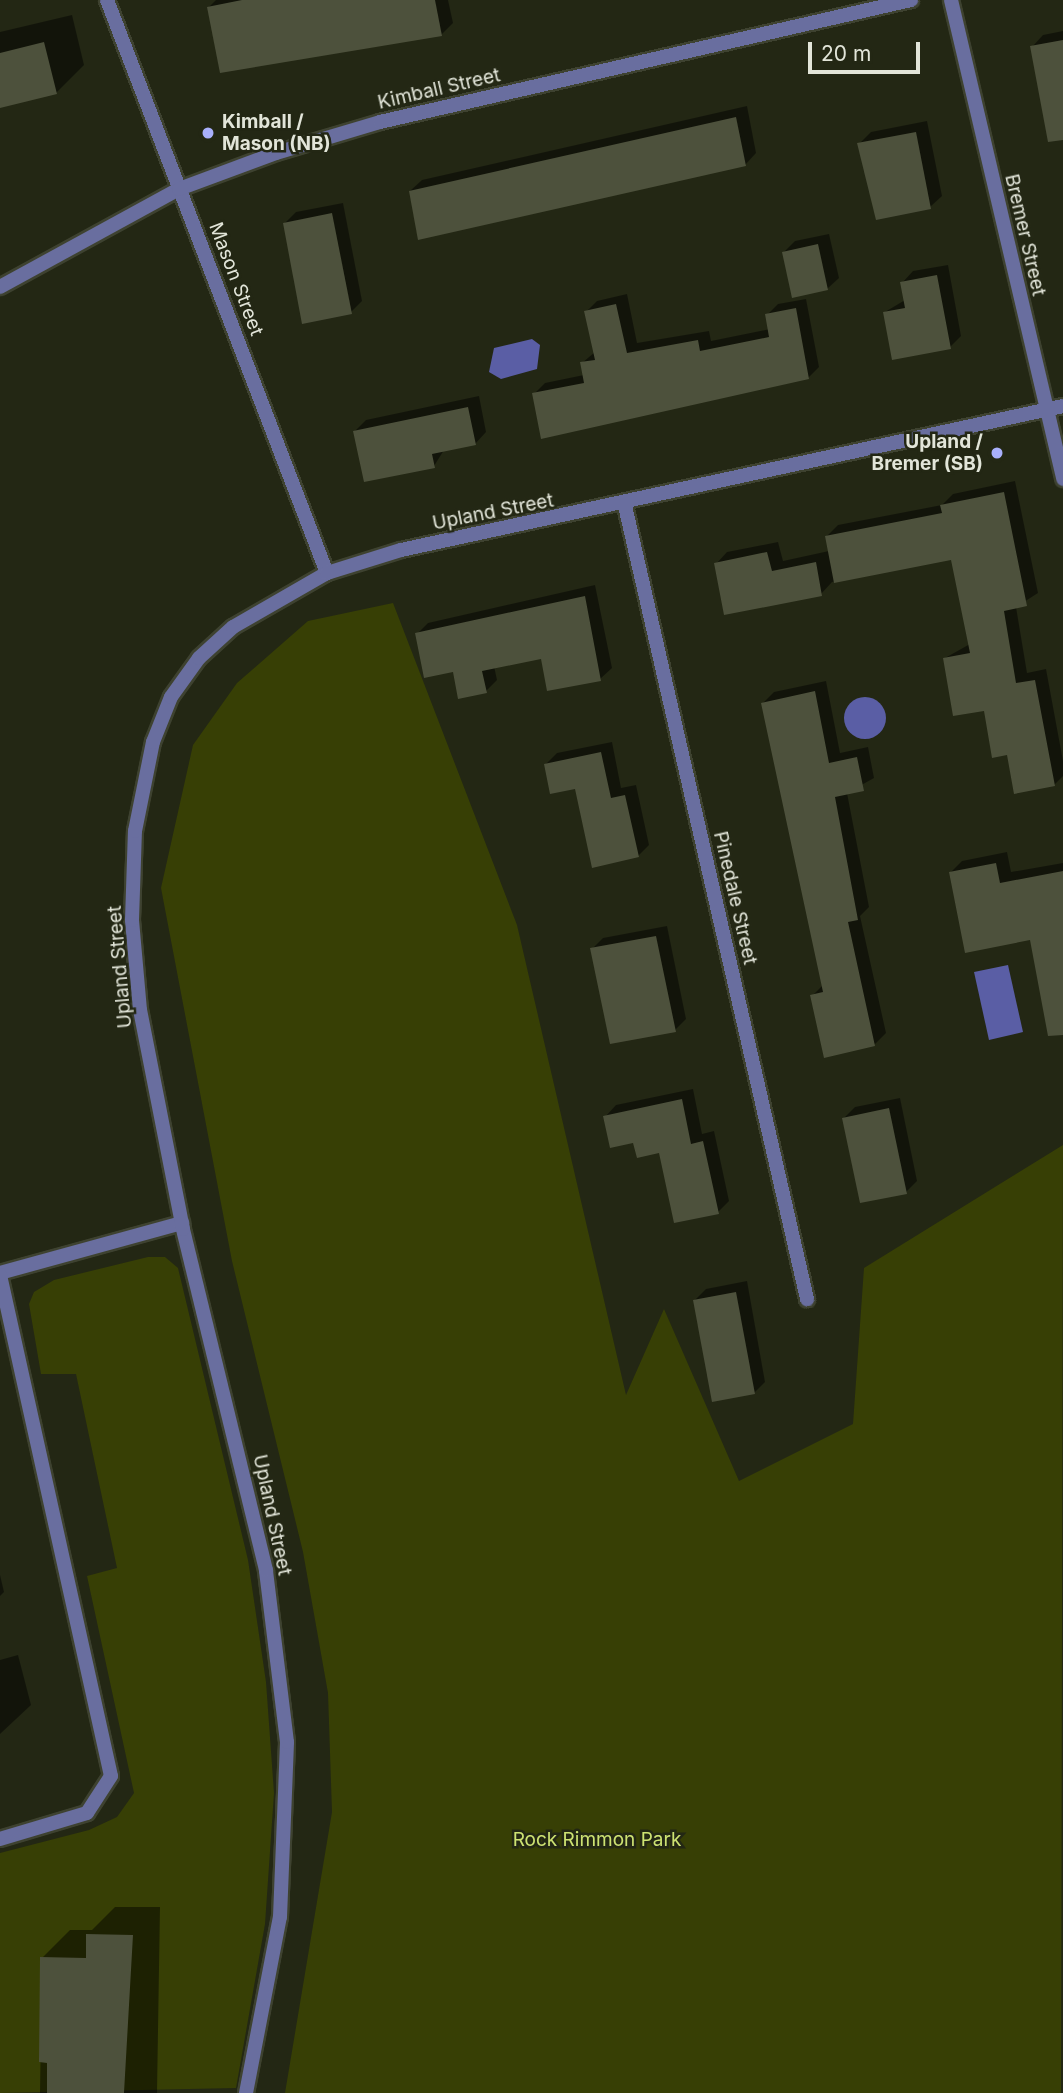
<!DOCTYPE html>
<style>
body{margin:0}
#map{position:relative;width:1063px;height:2093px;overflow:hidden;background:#232714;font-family:Inter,sans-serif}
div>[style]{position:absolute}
.green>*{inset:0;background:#373f05}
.water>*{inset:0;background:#5a5ea5}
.round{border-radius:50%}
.shadow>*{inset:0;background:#0007}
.building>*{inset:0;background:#4d513c}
.roads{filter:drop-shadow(2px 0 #3e4230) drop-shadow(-2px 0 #3e4230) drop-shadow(0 2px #3e4230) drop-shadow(0 -2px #3e4230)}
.lane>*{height:14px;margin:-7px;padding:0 7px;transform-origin:7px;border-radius:7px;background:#696e9f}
.street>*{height:14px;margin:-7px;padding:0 7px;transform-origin:7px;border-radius:7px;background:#696e9f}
.dots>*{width:19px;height:19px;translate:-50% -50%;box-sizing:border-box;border:4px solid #232714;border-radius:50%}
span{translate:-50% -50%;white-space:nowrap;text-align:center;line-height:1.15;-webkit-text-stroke:5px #232714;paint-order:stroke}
.street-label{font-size:19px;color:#e2e5d9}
.poi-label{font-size:19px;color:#e2e5d9;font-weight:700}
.left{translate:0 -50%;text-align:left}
.right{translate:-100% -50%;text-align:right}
.park-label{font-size:19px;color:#cde272}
.scale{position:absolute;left:808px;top:42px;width:112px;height:32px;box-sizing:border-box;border:4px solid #e2e5d9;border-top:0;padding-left:9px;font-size:21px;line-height:24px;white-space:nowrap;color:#e2e5d9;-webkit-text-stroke:5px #232714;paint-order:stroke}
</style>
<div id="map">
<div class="green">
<div style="clip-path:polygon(393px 603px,517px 925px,626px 1395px,664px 1309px,739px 1481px,853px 1424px,864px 1268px,1063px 1145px,1061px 2093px,285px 2093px,332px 1812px,328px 1693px,303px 1552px,232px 1261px,161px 888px,193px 745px,237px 683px,308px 621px)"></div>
<div style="clip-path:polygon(148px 1257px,165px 1257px,178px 1268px,248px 1560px,266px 1682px,274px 1793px,265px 1924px,236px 2088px,0 2093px,0 1853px,89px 1830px,117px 1817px,134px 1793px,87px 1576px,117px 1568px,76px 1374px,41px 1374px,29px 1304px,34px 1292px,54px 1280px)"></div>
</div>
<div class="water">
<div style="clip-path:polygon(532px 339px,540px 345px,537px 369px,501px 379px,489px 372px,494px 348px)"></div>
<div class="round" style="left:844px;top:697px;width:42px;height:42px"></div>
<div style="clip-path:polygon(1008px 965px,1023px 1032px,989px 1040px,974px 972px)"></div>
</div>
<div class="shadow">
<div style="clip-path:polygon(216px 0,448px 0,453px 23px,441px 35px,209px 7px)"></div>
<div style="clip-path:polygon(72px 15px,84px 65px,56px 93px,0 106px,0 32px)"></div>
<div style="clip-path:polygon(1063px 31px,1063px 95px,1032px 47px,1043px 35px)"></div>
<div style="clip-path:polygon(747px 106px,756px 153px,745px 165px,410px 191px,422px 180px)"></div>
<div style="clip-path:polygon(927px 121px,942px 196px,930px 207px,859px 144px,871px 132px)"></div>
<div style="clip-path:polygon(343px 203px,362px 301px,351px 312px,285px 223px,296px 212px)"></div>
<div style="clip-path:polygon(829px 234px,839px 278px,827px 289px,784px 252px,795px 241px)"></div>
<div style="clip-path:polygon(948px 265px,961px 336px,950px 347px,885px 312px,905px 300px,902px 283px,913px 271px)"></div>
<div style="clip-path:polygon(627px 294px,637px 343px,709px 331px,711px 341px,770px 329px,767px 315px,778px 304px,806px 299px,819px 367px,808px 378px,534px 394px,545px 383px,584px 375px,582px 363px,595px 352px,586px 312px,597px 301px)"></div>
<div style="clip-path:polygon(479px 396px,486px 432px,475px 444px,444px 450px,434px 466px,355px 431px,366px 420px)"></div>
<div style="clip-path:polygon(1015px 481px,1038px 593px,1016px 607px,1027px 673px,1046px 669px,1063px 761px,1063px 776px,1054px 785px,1008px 753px,985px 709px,945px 658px,970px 644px,953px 558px,832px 582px,821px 594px,716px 564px,727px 552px,778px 542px,783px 561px,829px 551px,826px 537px,838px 525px,942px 505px,953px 494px)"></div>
<div style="clip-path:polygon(595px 585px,612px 668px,600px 679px,542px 656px,494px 666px,497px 680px,486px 691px,417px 634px,428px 623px)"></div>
<div style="clip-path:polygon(826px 681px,840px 753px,868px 747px,874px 778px,847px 793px,869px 907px,860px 916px,886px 1033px,875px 1044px,812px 996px,823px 985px,763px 703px,774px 692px)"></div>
<div style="clip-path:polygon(612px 742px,621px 788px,636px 785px,649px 845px,638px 856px,576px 787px,545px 765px,557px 753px)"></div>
<div style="clip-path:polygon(1007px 852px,1011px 872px,1063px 863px,1063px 995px,1031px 938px,951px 872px,962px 861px)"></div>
<div style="clip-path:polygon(667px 926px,686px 1019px,675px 1030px,592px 949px,603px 938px)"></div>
<div style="clip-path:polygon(693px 1089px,702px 1134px,714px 1131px,729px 1201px,718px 1212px,661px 1151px,635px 1141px,605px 1117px,616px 1105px)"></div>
<div style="clip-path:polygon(900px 1098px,917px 1181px,906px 1192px,844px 1118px,855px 1107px)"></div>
<div style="clip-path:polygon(747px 1281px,765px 1382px,754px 1393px,695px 1300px,706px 1289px)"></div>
<div style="clip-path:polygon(0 1575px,4px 1592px,0 1596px)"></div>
<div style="clip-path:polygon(18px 1655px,31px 1705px,0 1734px,0 1660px)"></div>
<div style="clip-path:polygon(115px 1907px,160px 1907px,157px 2093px,40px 2093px,42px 1958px,70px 1930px,92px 1930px)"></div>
</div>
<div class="building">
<div style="clip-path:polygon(242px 0,435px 0,442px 36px,220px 73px,207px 7px)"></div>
<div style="clip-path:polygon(1063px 40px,1063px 140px,1048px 142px,1030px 46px)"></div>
<div style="clip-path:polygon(44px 42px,57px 94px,0 108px,0 53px)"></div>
<div style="clip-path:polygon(736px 117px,746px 166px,418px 240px,409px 191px)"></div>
<div style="clip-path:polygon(916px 132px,931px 209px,876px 220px,857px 143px)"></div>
<div style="clip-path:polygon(332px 213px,352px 314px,302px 324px,283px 223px)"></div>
<div style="clip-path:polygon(818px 244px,828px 290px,792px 298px,782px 252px)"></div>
<div style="clip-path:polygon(937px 275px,951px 349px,892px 360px,883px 312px,905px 308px,900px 282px)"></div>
<div style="clip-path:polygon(616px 304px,627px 353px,698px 340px,700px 351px,769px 337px,765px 314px,796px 308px,809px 379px,541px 439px,532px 393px,584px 383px,580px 362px,595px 360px,584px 311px)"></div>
<div style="clip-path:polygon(468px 407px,476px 445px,432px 454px,435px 468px,364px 482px,353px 431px)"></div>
<div style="clip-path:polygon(1004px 492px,1027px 606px,1004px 611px,1016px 683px,1035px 680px,1055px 786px,1014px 794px,1007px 755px,992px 758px,984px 711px,953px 716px,943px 658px,970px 653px,951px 560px,834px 583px,825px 536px,942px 513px,940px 505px)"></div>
<div style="clip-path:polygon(767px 552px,772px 571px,816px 562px,822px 596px,724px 615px,714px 563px)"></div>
<div style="clip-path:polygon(585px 596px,601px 681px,547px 691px,541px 659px,482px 671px,487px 693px,458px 699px,453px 672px,424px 678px,415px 633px)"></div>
<div style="clip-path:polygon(815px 691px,829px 763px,857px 757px,864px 791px,835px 797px,858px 920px,848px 922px,875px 1046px,824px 1058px,810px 995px,823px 992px,761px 703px)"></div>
<div style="clip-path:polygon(601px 752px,611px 798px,625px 795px,639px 857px,592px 868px,575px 789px,550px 794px,544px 764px)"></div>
<div style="clip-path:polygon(996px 863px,1000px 883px,1063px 871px,1063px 1035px,1048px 1036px,1030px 940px,965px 953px,949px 872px)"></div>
<div style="clip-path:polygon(656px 936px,676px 1032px,610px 1044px,590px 948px)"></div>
<div style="clip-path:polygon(682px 1099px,691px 1144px,703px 1141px,719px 1214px,674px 1223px,659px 1153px,637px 1158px,633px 1143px,610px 1148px,603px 1116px)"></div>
<div style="clip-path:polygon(889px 1108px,907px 1194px,860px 1203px,842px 1118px)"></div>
<div style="clip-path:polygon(736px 1292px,755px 1394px,712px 1402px,693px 1300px)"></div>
<div style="clip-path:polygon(86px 1934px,133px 1935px,124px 2093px,47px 2093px,47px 2063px,39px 2062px,40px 1957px,86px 1958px)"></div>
</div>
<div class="roads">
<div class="lane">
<div style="left:0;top:1273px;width:189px;rotate:-15.4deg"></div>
<div style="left:0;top:1275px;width:513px;rotate:77.51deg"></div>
<div style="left:111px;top:1776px;width:44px;rotate:123deg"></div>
<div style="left:87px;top:1813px;width:91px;rotate:163.4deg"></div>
</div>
<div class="street">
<div style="left:107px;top:0;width:614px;rotate:69deg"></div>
<div style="left:951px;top:0;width:492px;rotate:76.8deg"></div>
<div style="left:0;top:287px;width:204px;rotate:-28.7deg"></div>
<div style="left:179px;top:189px;width:103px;rotate:-20.4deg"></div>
<div style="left:276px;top:153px;width:109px;rotate:-16.6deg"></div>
<div style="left:380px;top:122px;width:545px;rotate:-12.94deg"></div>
<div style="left:625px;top:506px;width:814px;rotate:77.07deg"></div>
<div style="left:246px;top:2093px;width:179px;rotate:-79.1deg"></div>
<div style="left:280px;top:1917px;width:175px;rotate:-87.7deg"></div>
<div style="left:287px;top:1742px;width:173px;rotate:-97deg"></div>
<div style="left:266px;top:1570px;width:351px;rotate:-103.7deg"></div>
<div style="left:183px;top:1229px;width:223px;rotate:-101.1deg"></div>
<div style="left:140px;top:1010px;width:90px;rotate:-95.1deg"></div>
<div style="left:132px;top:920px;width:89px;rotate:-88.1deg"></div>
<div style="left:135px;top:831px;width:91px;rotate:-78.6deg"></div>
<div style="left:153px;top:742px;width:48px;rotate:-68.2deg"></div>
<div style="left:171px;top:697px;width:48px;rotate:-54.3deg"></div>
<div style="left:199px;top:658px;width:46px;rotate:-42.4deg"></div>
<div style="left:233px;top:627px;width:108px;rotate:-29.9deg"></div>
<div style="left:327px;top:573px;width:77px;rotate:-17.3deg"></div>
<div style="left:401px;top:550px;width:677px;rotate:-12.27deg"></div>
</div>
</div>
<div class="dots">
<div style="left:208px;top:133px;background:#a9b0fc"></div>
<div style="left:997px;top:453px;background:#a9b0fc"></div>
</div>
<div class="street-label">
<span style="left:439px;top:89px;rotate:-13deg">Kimball Street</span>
<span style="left:1025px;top:235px;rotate:77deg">Bremer Street</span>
<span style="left:236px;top:279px;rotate:69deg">Mason Street</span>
<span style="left:493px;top:512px;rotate:-11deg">Upland Street</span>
<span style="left:735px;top:898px;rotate:77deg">Pinedale Street</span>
<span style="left:120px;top:967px;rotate:-95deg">Upland Street</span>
<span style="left:272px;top:1515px;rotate:78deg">Upland Street</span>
</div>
<div class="poi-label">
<span class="left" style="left:222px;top:133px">Kimball /<br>Mason (NB)</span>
<span class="right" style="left:983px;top:453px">Upland /<br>Bremer (SB)</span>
</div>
<div class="park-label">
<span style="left:597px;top:1840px">Rock Rimmon Park</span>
</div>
<div class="scale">20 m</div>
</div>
